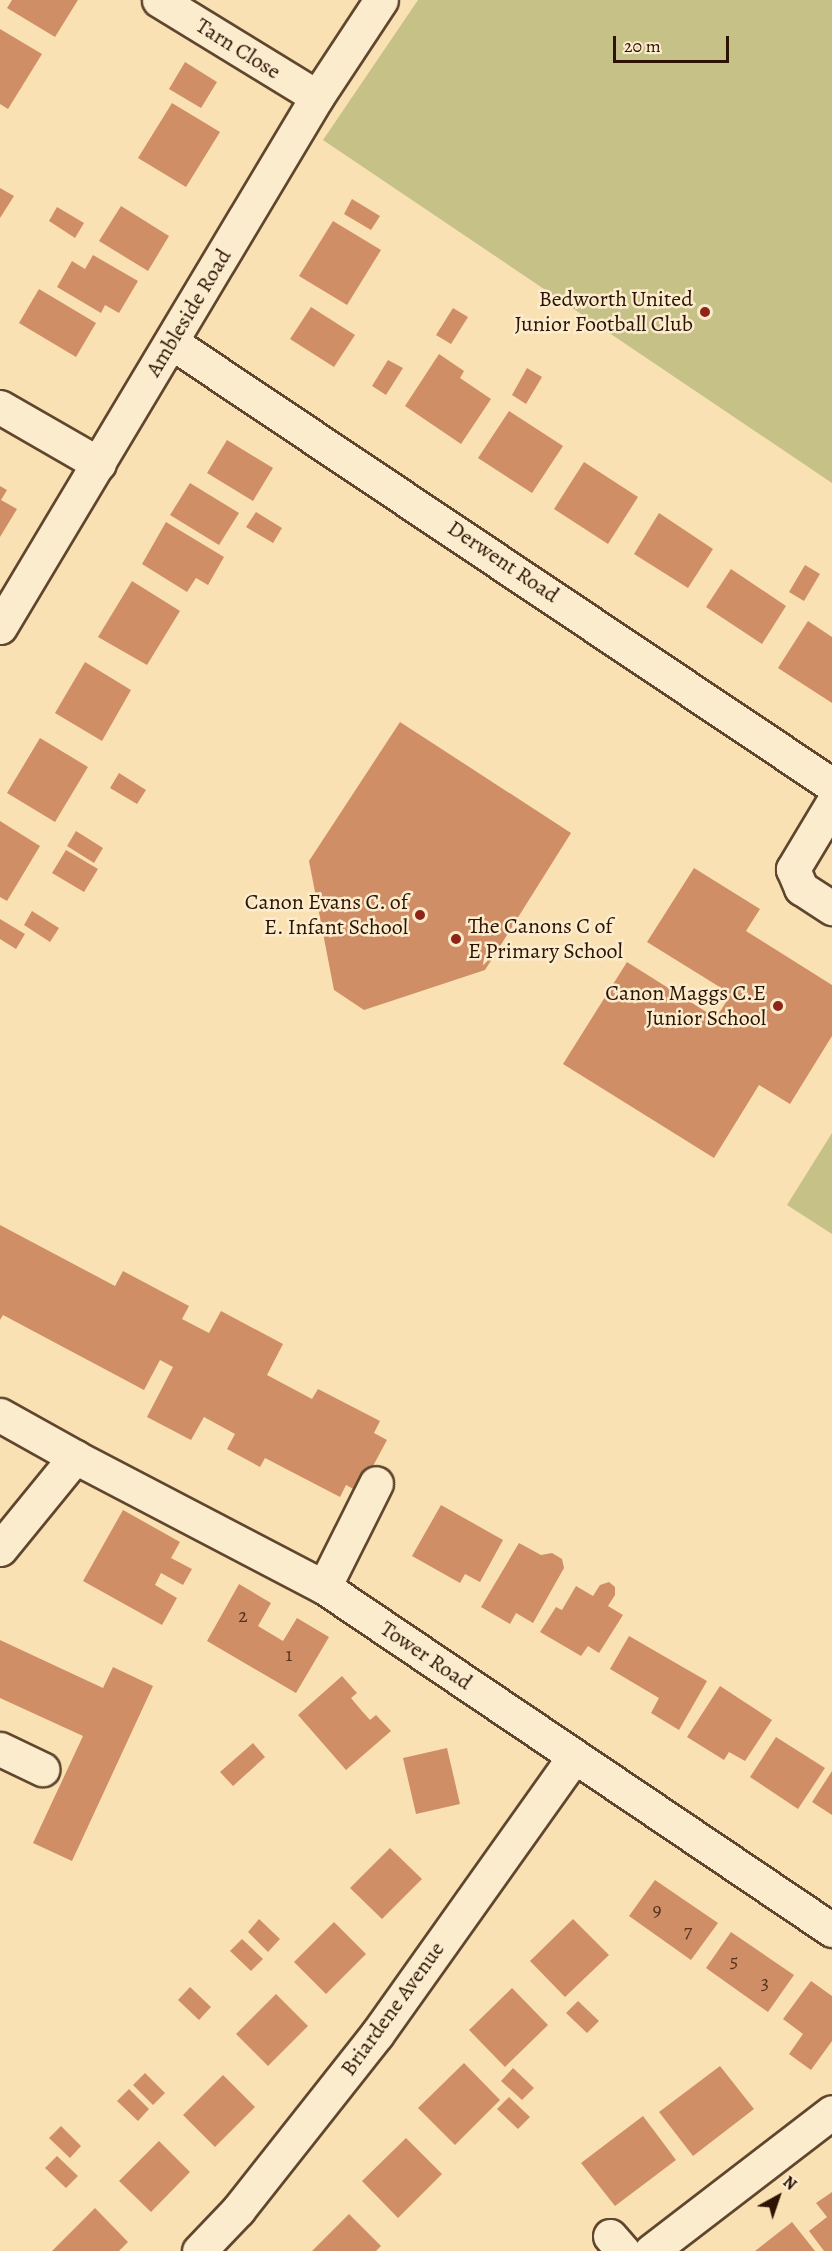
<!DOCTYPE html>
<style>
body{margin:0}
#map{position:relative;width:832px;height:2251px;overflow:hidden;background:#fae1b3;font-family:Alegreya,serif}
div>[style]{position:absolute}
.green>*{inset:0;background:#c6c187}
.building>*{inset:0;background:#d08e66}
.roads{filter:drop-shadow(2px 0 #60462e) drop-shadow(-2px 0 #60462e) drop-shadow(0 2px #60462e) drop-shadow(0 -2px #60462e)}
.minor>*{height:33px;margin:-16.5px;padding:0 16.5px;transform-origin:16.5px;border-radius:16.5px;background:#fcecce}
.dots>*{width:16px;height:16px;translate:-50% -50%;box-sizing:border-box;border:3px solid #fcecce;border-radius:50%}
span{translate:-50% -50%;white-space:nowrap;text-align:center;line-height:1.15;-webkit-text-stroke:5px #fcecce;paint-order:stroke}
.number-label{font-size:20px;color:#55321b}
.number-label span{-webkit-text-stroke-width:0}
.street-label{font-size:22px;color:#2c1302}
.poi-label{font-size:22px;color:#2c1302}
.right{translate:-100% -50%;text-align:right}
.left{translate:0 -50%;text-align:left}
.north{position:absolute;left:748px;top:2167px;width:60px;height:60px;-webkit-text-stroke:4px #fcecce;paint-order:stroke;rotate:40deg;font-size:16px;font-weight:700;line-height:24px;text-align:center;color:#2c1302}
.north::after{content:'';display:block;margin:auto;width:21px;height:27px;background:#2c1302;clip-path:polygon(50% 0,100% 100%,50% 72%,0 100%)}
.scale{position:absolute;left:613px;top:36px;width:116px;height:27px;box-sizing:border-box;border:3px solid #2c1302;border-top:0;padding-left:8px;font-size:18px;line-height:21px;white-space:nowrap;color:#2c1302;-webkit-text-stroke:4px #fcecce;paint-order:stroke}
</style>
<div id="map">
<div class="green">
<div style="clip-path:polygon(418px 0,832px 0,832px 483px,323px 140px)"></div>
<div style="clip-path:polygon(832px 1133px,832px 1234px,787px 1205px)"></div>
</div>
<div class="building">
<div style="clip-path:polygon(12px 0,78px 0,55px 37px,7px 8px)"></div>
<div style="clip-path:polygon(0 29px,42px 54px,8px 109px,0 104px)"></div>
<div style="clip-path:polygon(185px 62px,217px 82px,201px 108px,169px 89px)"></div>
<div style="clip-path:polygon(172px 103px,220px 132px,186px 187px,138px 158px)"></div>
<div style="clip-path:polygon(0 188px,14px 196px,0 218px)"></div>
<div style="clip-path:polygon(352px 199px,380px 216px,371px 230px,344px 214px)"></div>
<div style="clip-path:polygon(121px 206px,169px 236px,148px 271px,99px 241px)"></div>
<div style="clip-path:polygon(57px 207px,84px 223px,75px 238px,49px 221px)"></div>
<div style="clip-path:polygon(333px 221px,381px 250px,347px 305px,299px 276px)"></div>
<div style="clip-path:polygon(93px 255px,138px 281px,119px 313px,105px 305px,101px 313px,57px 287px,72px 261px,85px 269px)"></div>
<div style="clip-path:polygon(39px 289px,96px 323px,76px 357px,19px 323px)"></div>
<div style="clip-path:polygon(311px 307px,355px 335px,334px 367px,290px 339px)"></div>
<div style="clip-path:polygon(453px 308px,468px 317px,451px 344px,436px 335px)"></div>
<div style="clip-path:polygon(439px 354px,464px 371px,460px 378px,491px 399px,461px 444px,405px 406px)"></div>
<div style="clip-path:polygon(388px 360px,403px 368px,386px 395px,372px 386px)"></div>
<div style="clip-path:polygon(527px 368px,542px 377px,526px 404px,512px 395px)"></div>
<div style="clip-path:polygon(509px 411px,563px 446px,532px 493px,478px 458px)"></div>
<div style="clip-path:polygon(227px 440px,273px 468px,253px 501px,207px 473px)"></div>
<div style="clip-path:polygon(584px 462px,638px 497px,608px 544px,554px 509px)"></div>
<div style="clip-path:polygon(190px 483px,239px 513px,219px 545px,170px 515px)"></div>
<div style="clip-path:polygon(0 486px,7px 490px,1px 500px,17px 509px,0 537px)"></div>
<div style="clip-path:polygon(256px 512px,282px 528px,273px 543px,246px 527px)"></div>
<div style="clip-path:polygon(659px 513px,713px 549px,688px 588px,634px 554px)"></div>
<div style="clip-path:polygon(166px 522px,224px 557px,208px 585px,196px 578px,187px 592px,142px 564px)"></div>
<div style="clip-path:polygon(805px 565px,820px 574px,804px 601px,789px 592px)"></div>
<div style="clip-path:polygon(731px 569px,786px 606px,762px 644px,706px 607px)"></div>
<div style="clip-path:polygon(132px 581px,180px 611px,147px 665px,98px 637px)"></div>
<div style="clip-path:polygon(808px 621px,832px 637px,832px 703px,778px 668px)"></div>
<div style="clip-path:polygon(85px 662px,131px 690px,102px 741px,55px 713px)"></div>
<div style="clip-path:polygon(400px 722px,571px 833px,485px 970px,364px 1010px,334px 990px,309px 861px)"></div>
<div style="clip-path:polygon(40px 738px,88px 767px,55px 822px,7px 793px)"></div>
<div style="clip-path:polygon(119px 773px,146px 790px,137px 804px,110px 788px)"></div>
<div style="clip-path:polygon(0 821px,40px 846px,7px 901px,0 897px)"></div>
<div style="clip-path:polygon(76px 831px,103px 848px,94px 863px,67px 846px)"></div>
<div style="clip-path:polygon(66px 850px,98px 869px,84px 892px,52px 873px)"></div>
<div style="clip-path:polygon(694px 868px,760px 909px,746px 931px,832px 985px,832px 1036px,790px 1104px,759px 1085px,714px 1158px,563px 1064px,627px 962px,716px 1018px,731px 994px,647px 942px)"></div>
<div style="clip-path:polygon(32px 911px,59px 928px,50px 942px,24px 925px)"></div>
<div style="clip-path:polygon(0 919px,25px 934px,16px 949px,0 939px)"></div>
<div style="clip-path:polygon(0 1225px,115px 1286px,123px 1271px,189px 1306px,182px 1319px,209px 1333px,221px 1311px,283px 1344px,267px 1375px,312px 1399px,318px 1389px,380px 1421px,374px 1433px,387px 1440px,359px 1492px,346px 1485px,340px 1497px,265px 1458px,260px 1467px,227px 1449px,235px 1434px,204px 1417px,191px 1440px,147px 1417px,173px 1367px,160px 1360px,144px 1390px,3px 1315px,0 1320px)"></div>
<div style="clip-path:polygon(441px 1505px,503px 1540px,480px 1582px,465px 1574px,460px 1583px,412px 1556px)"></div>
<div style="clip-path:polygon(123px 1510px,180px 1542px,171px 1558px,192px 1569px,183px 1585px,161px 1573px,155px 1585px,177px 1598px,162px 1625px,83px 1581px)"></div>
<div style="clip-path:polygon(519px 1543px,541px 1555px,552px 1553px,562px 1559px,564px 1568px,533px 1623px,516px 1613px,510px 1624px,481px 1607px)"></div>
<div style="clip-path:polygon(609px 1582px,615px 1587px,615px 1595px,608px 1606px,623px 1615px,599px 1653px,588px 1646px,581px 1656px,540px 1632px,556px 1607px,562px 1610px,576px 1586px,593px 1596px,600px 1585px)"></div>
<div style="clip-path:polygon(239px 1584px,271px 1603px,258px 1626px,283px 1641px,297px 1618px,329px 1637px,296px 1693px,207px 1641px)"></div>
<div style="clip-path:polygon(629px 1636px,707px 1681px,679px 1730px,651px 1713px,659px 1698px,610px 1669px)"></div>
<div style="clip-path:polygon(0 1640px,103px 1688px,113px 1667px,153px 1686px,72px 1861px,33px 1843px,83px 1736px,0 1698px)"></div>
<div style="clip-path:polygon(342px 1676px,357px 1693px,351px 1698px,361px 1710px,370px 1720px,376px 1715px,391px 1731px,346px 1770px,298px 1715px)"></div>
<div style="clip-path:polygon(720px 1686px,772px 1720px,745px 1761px,729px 1752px,724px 1760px,687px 1737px)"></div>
<div style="clip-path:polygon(776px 1737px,825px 1768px,798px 1809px,750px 1777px)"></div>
<div style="clip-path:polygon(253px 1743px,265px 1757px,233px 1786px,220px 1772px)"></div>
<div style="clip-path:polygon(447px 1748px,460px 1804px,416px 1814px,403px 1758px)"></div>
<div style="clip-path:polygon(832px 1771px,832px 1815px,812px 1802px)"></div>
<div style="clip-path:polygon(390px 1848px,422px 1879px,382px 1919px,350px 1888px)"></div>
<div style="clip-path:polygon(655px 1880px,718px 1923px,691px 1960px,629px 1916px)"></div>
<div style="clip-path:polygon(259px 1919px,280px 1939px,268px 1952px,248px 1932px)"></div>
<div style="clip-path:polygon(573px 1919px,609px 1955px,565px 1997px,530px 1961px)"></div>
<div style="clip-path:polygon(334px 1922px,366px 1954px,326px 1994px,294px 1962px)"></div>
<div style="clip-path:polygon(731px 1932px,794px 1975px,768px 2012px,706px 1968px)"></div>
<div style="clip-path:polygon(242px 1939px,263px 1959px,251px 1971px,230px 1951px)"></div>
<div style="clip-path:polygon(811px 1981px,832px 1996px,832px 2041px,811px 2070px,789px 2054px,803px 2034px,783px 2019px)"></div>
<div style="clip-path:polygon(190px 1987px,211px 2007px,199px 2020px,178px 2000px)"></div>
<div style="clip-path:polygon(512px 1988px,548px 2025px,505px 2067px,469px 2030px)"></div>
<div style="clip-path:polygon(276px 1994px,308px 2026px,268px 2066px,236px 2034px)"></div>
<div style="clip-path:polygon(578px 2001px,599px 2021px,587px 2033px,566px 2013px)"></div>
<div style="clip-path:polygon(464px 2063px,500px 2100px,455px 2145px,418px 2108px)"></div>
<div style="clip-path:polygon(720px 2066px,754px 2109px,693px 2156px,659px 2112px)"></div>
<div style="clip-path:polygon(513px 2068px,534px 2088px,522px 2100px,501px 2081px)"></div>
<div style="clip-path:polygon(145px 2073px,165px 2093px,153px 2105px,133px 2085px)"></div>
<div style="clip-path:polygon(223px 2075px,255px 2107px,215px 2147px,183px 2115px)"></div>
<div style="clip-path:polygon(129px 2089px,149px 2109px,138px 2121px,117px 2101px)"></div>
<div style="clip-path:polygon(509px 2097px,530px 2117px,518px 2129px,497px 2109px)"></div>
<div style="clip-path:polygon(643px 2116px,676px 2160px,615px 2206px,581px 2163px)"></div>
<div style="clip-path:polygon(61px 2126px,81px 2146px,70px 2158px,49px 2138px)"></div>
<div style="clip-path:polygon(406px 2138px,442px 2174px,398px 2218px,362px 2181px)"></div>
<div style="clip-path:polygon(159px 2141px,190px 2172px,151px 2212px,119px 2181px)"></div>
<div style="clip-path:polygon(57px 2156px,78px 2176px,66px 2188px,45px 2168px)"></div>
<div style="clip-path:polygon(832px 2192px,832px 2251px,824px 2251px,809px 2231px,827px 2217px,816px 2203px)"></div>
<div style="clip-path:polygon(95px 2208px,128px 2242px,119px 2251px,52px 2251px)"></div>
<div style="clip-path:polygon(349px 2214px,381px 2246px,376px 2251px,312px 2251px)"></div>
<div style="clip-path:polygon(792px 2222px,815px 2251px,755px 2251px)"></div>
</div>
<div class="roads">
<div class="minor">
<div style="left:159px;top:0;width:185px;rotate:31.5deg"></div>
<div style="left:171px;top:342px;width:796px;rotate:33.83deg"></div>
<div style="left:0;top:407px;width:114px;rotate:29.9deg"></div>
<div style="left:0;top:627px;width:618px;rotate:-59.12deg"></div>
<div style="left:317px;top:97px;width:116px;rotate:-56.6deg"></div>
<div style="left:832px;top:804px;width:76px;rotate:121deg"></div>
<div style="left:793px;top:869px;width:21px;rotate:67deg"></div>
<div style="left:801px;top:888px;width:37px;rotate:33deg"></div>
<div style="left:0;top:1415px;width:86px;rotate:29.2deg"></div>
<div style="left:75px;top:1457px;width:281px;rotate:27.6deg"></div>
<div style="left:324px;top:1587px;width:613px;rotate:34.03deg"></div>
<div style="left:0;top:1549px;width:119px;rotate:-50.8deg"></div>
<div style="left:324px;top:1587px;width:116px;rotate:-63.4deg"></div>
<div style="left:0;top:1749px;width:47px;rotate:25.5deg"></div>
<div style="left:610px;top:2236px;width:20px;rotate:49deg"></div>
<div style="left:199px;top:2251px;width:57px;rotate:-46.4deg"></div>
<div style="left:238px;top:2210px;width:224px;rotate:-51.7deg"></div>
<div style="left:377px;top:2034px;width:340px;rotate:-54.6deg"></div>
<div style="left:651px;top:2251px;width:228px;rotate:-37.5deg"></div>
</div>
</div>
<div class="dots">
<div style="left:705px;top:312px;background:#8f2418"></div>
<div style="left:420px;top:915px;background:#8f2418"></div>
<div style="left:456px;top:939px;background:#8f2418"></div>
<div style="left:778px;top:1006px;background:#8f2418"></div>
</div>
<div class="number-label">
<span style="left:243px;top:1615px">2</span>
<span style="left:289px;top:1654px">1</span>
<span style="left:657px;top:1909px">9</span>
<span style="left:688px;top:1930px">7</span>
<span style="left:734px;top:1960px">5</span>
<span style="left:765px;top:1982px">3</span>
</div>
<div class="street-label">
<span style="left:238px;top:49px;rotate:32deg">Tarn Close</span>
<span style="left:189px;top:313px;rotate:-59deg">Ambleside Road</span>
<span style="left:503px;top:562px;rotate:34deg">Derwent Road</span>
<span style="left:426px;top:1656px;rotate:34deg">Tower Road</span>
<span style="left:393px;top:2009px;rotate:-54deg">Briardene Avenue</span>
</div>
<div class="poi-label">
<span class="right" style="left:693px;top:312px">Bedworth United<br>Junior Football Club</span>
<span class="right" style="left:408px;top:915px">Canon Evans C. of<br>E. Infant School</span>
<span class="left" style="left:468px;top:939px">The Canons C of<br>E Primary School</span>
<span class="right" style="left:766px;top:1006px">Canon Maggs C.E<br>Junior School</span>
</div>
<div class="north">N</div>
<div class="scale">20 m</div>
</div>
